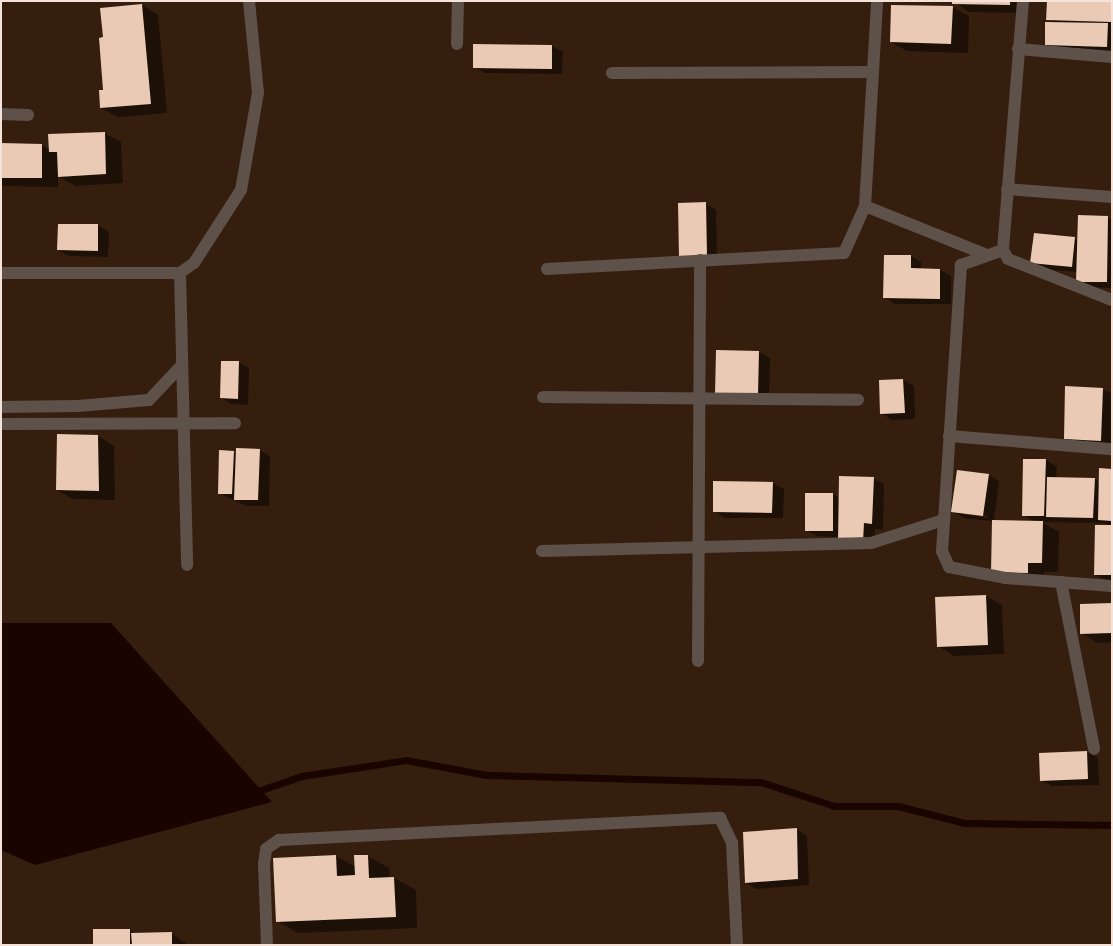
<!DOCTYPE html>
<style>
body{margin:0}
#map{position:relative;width:1113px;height:946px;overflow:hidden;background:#361e0e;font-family:"Space Grotesk",sans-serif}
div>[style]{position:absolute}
.water>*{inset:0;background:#190400}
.shadow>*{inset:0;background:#0007}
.stream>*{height:7px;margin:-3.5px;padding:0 3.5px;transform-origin:3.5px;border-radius:3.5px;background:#190400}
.building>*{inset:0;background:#eac9b5}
.minor>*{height:12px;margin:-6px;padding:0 6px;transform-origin:6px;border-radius:6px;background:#5e514a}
span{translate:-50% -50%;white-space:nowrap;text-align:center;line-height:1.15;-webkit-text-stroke:4px #2c1405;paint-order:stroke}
.frame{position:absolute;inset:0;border:2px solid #f5e3d9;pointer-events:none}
</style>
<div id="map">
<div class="water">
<div style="clip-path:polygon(1px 623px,111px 623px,272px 802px,35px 865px,1px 850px)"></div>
</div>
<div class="shadow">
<div style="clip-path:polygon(953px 1px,1026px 1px,1026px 13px,969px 12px)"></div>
<div style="clip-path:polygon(1048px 1px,1112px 1px,1112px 53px,1057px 51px,1046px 45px,1054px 23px,1048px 19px)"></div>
<div style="clip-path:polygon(142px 5px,158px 15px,167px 113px,118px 117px,101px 108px,104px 90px,104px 38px)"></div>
<div style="clip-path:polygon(952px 7px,969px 16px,968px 53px,907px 51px,891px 42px)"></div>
<div style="clip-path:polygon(552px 46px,563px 52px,562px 74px,485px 73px,474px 67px)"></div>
<div style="clip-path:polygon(104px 133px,121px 142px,123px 183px,75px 186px,58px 176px,58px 187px,1px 186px,1px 144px,42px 145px,50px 150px)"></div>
<div style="clip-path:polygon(705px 203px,716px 210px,717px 262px,691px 263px)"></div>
<div style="clip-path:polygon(1079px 216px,1112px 219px,1112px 288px,1088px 287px,1077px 281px,1077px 272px,1042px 269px,1032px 262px,1035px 234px,1078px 240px)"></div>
<div style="clip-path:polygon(98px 225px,109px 232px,108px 257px,69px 256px,58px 250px)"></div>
<div style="clip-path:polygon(911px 256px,921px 262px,921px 270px,940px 270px,951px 276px,951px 304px,895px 304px,884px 297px)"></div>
<div style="clip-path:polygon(717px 351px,759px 352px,770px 358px,769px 401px,727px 400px)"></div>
<div style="clip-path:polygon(238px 362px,249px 368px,248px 405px,232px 404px,221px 398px)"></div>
<div style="clip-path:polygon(903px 380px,914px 386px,915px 419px,892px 420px,881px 413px)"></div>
<div style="clip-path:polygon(1102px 389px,1112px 394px,1111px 446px,1075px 445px,1065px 439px)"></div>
<div style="clip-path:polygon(58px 436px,98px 436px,114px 446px,115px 500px,73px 499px,57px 490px)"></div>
<div style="clip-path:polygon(259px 450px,270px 456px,269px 506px,246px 506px,219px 493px,233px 452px,237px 454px)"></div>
<div style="clip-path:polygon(evenodd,1046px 460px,1057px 467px,1056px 478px,1094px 479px,1100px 482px,1112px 470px,1112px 581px,1106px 581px,1095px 574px,1111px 526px,1104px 523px,1041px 522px,1059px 532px,1058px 572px,1044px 572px,1044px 582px,1009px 581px,993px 521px,963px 518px,953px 511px,989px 475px,999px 481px,994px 521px,1035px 522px,1023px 515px,1046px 460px,963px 512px,988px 516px,988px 518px,963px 514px,963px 512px)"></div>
<div style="clip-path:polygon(873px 478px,884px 484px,883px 530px,875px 529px,874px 548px,839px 537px,817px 536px,806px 530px,833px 494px,840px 498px)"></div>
<div style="clip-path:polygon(773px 483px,784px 489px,783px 518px,725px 518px,714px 511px)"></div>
<div style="clip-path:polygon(986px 596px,1002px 605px,1004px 654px,954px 656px,938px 646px,936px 598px)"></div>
<div style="clip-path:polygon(1112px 604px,1112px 642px,1098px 643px,1081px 633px)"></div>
<div style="clip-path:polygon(1087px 752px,1098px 758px,1099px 785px,1052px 786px,1041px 780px,1040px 754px)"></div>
<div style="clip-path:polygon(796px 829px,807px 836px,809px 885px,756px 889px,746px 883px)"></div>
<div style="clip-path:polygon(336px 856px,356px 867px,368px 856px,389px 868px,390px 878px,394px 878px,416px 890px,417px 928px,298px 933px,277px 921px,274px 859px)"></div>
<div style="clip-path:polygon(129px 930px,136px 934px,171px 933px,188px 945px,94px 945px)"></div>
</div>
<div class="stream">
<div style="left:252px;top:793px;width:53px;rotate:-18.8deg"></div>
<div style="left:302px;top:776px;width:105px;rotate:-8.7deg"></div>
<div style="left:406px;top:760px;width:82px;rotate:10.5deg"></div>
<div style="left:487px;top:775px;width:274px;rotate:1.5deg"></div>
<div style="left:761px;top:782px;width:77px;rotate:18.2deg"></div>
<div style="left:834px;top:806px;width:64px"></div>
<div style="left:898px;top:806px;width:68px;rotate:14.4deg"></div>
<div style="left:964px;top:823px;width:148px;rotate:0.8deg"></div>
</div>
<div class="building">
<div style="clip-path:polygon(952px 1px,1010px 1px,1010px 5px,952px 4px)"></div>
<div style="clip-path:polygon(1047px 1px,1112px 1px,1111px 22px,1046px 20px)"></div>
<div style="clip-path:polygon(142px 4px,151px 104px,100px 108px,99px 90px,103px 90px,99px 38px,103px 37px,100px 8px)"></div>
<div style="clip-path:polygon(891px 5px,953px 6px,951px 44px,890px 42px)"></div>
<div style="clip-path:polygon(1045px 22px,1108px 23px,1107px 47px,1045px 45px)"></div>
<div style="clip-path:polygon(473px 44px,552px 45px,552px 69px,473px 68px)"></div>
<div style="clip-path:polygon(105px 132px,106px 174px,58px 177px,57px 152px,49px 152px,48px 134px)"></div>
<div style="clip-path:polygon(1px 143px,42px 144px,42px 178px,1px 178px)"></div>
<div style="clip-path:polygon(706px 202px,707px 256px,679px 257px,678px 203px)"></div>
<div style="clip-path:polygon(1078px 215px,1108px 216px,1107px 282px,1076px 282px)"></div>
<div style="clip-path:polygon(58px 224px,98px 224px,98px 251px,57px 250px)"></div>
<div style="clip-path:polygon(1034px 233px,1075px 237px,1072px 267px,1030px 263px)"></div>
<div style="clip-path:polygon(884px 255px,911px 255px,911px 268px,940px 269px,940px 299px,883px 298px)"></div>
<div style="clip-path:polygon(716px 350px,759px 351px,758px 395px,715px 394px)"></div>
<div style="clip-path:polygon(221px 361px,239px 361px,238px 399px,220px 398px)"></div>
<div style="clip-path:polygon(903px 379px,905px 413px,880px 414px,879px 380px)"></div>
<div style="clip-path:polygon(1065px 386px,1103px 388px,1101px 441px,1064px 439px)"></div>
<div style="clip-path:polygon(57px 434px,98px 435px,99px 491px,56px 490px)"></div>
<div style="clip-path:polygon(236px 448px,260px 449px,258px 500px,234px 500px)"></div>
<div style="clip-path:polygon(219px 450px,234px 451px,232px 494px,218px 494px)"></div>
<div style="clip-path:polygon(1023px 459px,1046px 459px,1044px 516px,1022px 516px)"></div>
<div style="clip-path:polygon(1099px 468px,1112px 469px,1112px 521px,1098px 520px)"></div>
<div style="clip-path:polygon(957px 470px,989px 474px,983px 516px,951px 512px)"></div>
<div style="clip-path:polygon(839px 476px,874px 477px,872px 524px,864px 523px,863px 542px,838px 542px)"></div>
<div style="clip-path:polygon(1047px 477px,1095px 478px,1093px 518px,1046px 517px)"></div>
<div style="clip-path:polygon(713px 481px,773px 482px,772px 513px,713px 512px)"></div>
<div style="clip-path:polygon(805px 493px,833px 493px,833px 531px,805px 531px)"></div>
<div style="clip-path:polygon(992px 520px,1043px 521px,1042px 563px,1028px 563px,1028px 573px,991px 572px)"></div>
<div style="clip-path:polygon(1095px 525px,1112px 525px,1112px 575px,1094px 575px)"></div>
<div style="clip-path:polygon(986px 595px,988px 645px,937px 647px,935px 597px)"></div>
<div style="clip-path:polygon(1112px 603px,1112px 633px,1080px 634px,1080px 604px)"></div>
<div style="clip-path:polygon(1087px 751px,1088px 779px,1040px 781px,1039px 753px)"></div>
<div style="clip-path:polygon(797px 828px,798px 879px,745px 883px,743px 832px)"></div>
<div style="clip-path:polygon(336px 855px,337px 876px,355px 875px,354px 855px,368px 855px,369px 878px,394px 877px,396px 917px,276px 922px,273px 858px)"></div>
<div style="clip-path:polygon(93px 929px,130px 929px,130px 945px,93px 945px)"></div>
<div style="clip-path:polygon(172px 932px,172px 945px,132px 945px,131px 933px)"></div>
</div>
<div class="minor">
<div style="left:1023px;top:1px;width:250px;rotate:94.6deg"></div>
<div style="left:1003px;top:250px;width:10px;rotate:61deg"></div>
<div style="left:1008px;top:259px;width:112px;rotate:21.5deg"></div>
<div style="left:457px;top:44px;width:43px;rotate:-88.7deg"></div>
<div style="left:1018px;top:49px;width:94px;rotate:4.9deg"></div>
<div style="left:612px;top:73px;width:261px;rotate:-0.2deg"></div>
<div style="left:1px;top:114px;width:27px;rotate:2deg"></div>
<div style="left:1007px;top:189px;width:105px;rotate:4.4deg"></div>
<div style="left:865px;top:206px;width:131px;rotate:21.9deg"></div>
<div style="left:1003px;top:250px;width:45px;rotate:160.3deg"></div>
<div style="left:961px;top:265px;width:287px;rotate:93.8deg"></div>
<div style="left:942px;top:551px;width:17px;rotate:66deg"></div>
<div style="left:949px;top:567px;width:57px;rotate:11.1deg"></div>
<div style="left:1005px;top:578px;width:107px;rotate:4.3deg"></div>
<div style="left:547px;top:269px;width:297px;rotate:-3.1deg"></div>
<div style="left:844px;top:253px;width:51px;rotate:-65.9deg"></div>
<div style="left:865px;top:206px;width:205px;rotate:-86.6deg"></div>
<div style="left:1px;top:273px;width:179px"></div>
<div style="left:180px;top:273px;width:17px;rotate:-36deg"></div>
<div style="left:194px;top:263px;width:87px;rotate:-57.2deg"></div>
<div style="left:241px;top:190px;width:98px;rotate:-80.1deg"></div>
<div style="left:258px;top:93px;width:92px;rotate:-95.6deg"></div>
<div style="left:180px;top:273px;width:292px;rotate:88.6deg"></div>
<div style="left:543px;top:397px;width:315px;rotate:0.5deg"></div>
<div style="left:1px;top:407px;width:77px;rotate:-0.7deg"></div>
<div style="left:78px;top:406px;width:71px;rotate:-4.8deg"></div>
<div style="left:149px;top:400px;width:48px;rotate:-46.7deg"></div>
<div style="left:1px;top:424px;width:234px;rotate:-0.2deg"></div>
<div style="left:949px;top:436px;width:164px;rotate:4.6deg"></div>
<div style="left:542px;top:551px;width:329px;rotate:-1.4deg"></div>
<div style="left:871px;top:543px;width:77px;rotate:-17.5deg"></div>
<div style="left:1061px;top:582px;width:170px;rotate:78.8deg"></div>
<div style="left:698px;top:661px;width:401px;rotate:-89.7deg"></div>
<div style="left:267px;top:945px;width:81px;rotate:-92.1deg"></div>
<div style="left:264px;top:864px;width:15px;rotate:-82deg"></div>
<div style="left:266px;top:849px;width:16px;rotate:-35deg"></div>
<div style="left:279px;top:840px;width:442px;rotate:-2.9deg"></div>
<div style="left:720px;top:818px;width:28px;rotate:64deg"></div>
<div style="left:732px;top:843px;width:102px;rotate:87.2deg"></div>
</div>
<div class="frame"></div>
</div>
